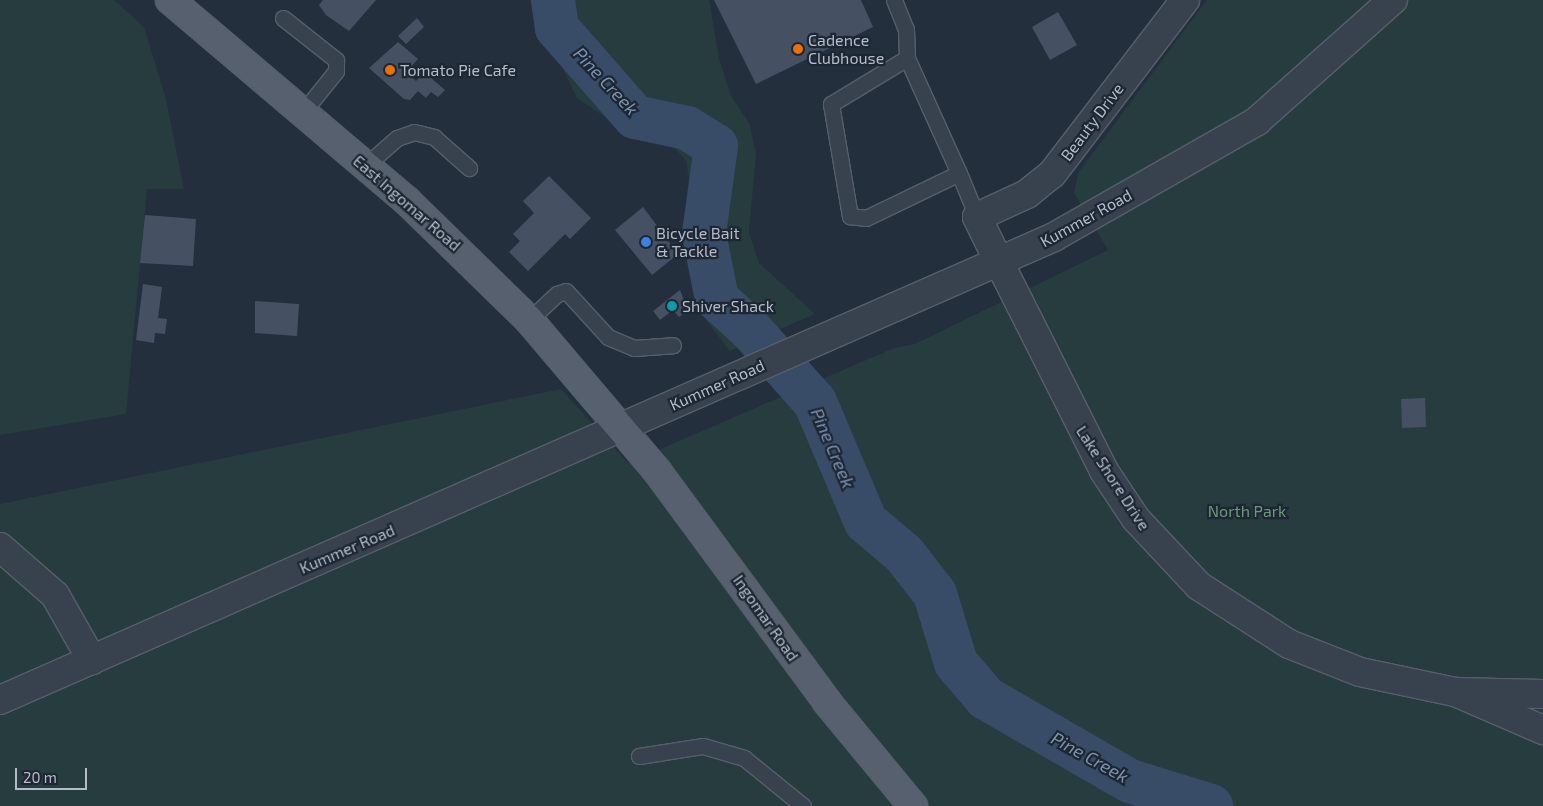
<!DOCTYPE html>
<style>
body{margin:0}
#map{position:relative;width:1543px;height:806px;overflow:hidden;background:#242f3e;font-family:"Exo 2",sans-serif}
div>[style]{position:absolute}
.green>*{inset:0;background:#263c3f}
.river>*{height:44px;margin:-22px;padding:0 22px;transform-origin:22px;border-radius:22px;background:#394c67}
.building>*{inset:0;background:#455162}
.roads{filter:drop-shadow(1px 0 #565f6c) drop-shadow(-1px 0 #565f6c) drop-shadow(0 1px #565f6c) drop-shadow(0 -1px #565f6c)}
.service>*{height:15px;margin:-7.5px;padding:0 7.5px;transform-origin:7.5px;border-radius:7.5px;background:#38414e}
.minor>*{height:28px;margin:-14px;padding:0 14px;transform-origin:14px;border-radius:14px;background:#38414e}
.tertiary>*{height:28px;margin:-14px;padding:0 14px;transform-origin:14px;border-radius:14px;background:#38414e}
.primary>*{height:28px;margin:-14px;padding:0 14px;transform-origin:14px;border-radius:14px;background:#56606e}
.dots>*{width:14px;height:14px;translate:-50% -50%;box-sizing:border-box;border:2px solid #1d2633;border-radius:50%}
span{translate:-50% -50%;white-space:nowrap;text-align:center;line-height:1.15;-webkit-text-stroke:4.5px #1d2633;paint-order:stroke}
.poi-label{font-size:16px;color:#b4bcc9}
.left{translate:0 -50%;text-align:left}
.street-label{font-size:16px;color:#b4bcc9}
.park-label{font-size:16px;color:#6b9a76}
.water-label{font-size:18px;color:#7c92b1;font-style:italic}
.scale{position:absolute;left:15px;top:768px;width:72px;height:22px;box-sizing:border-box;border:2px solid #b4bcc9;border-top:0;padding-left:6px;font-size:15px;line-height:18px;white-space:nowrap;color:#b4bcc9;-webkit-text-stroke:4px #1d2633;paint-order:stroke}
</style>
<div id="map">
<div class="green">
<div style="clip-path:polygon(0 0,114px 0,144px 27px,166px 99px,184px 189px,147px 189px,126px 414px,0 435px)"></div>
<div style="clip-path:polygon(530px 0,709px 0,719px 58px,731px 96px,749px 123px,756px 154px,749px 233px,759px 263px,815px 314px,730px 351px,699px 311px,689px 273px,690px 184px,686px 161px,674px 147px,622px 128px,577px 98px)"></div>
<div style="clip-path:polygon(1207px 0,1543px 0,1543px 806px,0 806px,0 504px,561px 389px,628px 463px,894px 348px,915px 344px,1108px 250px,1074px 193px,1078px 173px)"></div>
</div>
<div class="river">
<div style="left:553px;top:0;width:28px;rotate:82deg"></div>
<div style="left:557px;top:28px;width:118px;rotate:48.8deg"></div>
<div style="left:635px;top:117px;width:53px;rotate:11.9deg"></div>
<div style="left:687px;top:128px;width:34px;rotate:32deg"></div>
<div style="left:716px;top:146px;width:89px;rotate:97.8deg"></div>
<div style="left:704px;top:234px;width:66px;rotate:78.7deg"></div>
<div style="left:717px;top:299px;width:46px;rotate:42.4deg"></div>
<div style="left:751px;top:330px;width:96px;rotate:48.4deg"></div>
<div style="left:815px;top:402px;width:130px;rotate:67deg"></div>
<div style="left:866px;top:522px;width:50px;rotate:40.1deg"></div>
<div style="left:904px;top:554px;width:51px;rotate:52.2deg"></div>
<div style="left:935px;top:594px;width:72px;rotate:73.1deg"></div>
<div style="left:956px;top:663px;width:46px;rotate:49.4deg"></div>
<div style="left:986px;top:698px;width:166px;rotate:30deg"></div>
<div style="left:1130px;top:781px;width:85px;rotate:17.2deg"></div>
</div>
<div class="building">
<div style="clip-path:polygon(323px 0,376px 0,349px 31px,326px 15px,319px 5px)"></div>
<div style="clip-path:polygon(714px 0,861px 0,873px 27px,756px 84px)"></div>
<div style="clip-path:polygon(1058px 12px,1077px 45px,1050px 60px,1032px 27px)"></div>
<div style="clip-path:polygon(417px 18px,424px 27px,406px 44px,398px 36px)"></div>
<div style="clip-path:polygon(398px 42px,418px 59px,406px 72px,416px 81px,424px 72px,445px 90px,438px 97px,431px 92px,426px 98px,418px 91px,410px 100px,404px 99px,369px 68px)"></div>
<div style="clip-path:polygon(549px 176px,591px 218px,570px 239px,565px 234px,528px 271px,509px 252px,520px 241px,513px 234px,534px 213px,523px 201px)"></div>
<div style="clip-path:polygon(643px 207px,678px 254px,652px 275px,615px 230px)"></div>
<div style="clip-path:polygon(145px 215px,196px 219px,193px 266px,140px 263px)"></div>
<div style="clip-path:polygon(143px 284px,162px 287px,158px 318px,167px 319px,165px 334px,155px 333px,154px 343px,136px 340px)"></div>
<div style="clip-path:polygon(680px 290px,688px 310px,679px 317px,673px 310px,660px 320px,653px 311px)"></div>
<div style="clip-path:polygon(255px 301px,299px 304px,297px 336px,255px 333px)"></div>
<div style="clip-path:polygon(1425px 398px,1426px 427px,1402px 428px,1401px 399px)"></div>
</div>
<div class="roads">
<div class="service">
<div style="left:894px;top:0;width:31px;rotate:68deg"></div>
<div style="left:906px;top:29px;width:29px;rotate:88deg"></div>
<div style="left:907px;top:58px;width:89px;rotate:148.8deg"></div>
<div style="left:831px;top:104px;width:114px;rotate:80.4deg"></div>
<div style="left:850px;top:216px;width:16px;rotate:7deg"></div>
<div style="left:866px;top:218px;width:103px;rotate:-25.8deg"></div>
<div style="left:959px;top:173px;width:48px;rotate:67.8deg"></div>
<div style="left:283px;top:18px;width:68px;rotate:38.4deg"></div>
<div style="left:336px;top:60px;width:11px;rotate:90deg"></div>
<div style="left:336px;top:71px;width:53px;rotate:128.8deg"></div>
<div style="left:907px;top:58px;width:126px;rotate:65.7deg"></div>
<div style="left:365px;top:166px;width:43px;rotate:-41.2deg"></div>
<div style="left:397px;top:138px;width:18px;rotate:-19deg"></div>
<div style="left:414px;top:132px;width:21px;rotate:14deg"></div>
<div style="left:434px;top:137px;width:47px;rotate:41.5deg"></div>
<div style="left:529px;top:320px;width:38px;rotate:-43deg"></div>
<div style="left:557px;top:294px;width:9px;rotate:-18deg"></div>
<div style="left:566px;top:291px;width:62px;rotate:47.6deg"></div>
<div style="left:608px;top:337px;width:28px;rotate:23deg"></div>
<div style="left:634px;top:348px;width:39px;rotate:-4deg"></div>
<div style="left:639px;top:756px;width:65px;rotate:-8.9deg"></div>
<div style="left:703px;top:746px;width:43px;rotate:16.3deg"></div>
<div style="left:744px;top:758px;width:76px;rotate:39.1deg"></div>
</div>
<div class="minor">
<div style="left:999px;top:262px;width:50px;rotate:-116.1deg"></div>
<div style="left:977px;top:217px;width:55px;rotate:-24.7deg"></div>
<div style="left:1027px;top:194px;width:32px;rotate:-39deg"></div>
<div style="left:1052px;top:174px;width:219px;rotate:-52.6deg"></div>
<div style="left:0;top:547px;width:73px;rotate:41.1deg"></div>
<div style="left:55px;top:595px;width:75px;rotate:60.4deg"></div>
<div style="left:1455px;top:692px;width:96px;rotate:23.4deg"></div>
</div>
<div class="tertiary">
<div style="left:999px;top:262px;width:234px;rotate:63.3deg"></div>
<div style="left:1104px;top:471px;width:58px;rotate:56.3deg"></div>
<div style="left:1136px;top:519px;width:92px;rotate:46.8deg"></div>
<div style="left:1199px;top:586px;width:107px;rotate:32.8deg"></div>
<div style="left:1289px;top:644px;width:76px;rotate:21.5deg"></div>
<div style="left:1360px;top:672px;width:97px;rotate:11.9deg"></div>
<div style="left:1455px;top:692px;width:88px;rotate:1.3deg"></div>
<div style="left:0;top:700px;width:1151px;rotate:-23.71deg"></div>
<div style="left:1054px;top:237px;width:234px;rotate:-29.7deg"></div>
<div style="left:1257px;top:121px;width:182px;rotate:-41.7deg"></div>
</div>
<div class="primary">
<div style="left:170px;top:0;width:311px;rotate:40.3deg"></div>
<div style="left:407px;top:201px;width:170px;rotate:44.3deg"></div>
<div style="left:529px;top:320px;width:198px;rotate:49.7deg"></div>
<div style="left:657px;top:471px;width:287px;rotate:53.6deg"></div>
<div style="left:827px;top:702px;width:135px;rotate:50.4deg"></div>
</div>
</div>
<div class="dots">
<div style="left:798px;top:49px;background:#e8710a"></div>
<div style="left:390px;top:70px;background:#e8710a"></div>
<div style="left:646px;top:242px;background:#3f7fe0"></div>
<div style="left:672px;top:306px;background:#0f9aa8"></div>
</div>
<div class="poi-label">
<span class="left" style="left:808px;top:49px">Cadence<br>Clubhouse</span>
<span class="left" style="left:400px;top:70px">Tomato Pie Cafe</span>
<span class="left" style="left:656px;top:242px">Bicycle Bait<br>&amp; Tackle</span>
<span class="left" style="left:682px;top:306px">Shiver Shack</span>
</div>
<div class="street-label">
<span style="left:1092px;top:122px;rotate:-53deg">Beauty Drive</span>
<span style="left:407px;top:203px;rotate:41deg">East Ingomar Road</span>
<span style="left:1086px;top:218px;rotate:-29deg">Kummer Road</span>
<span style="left:717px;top:385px;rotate:-24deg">Kummer Road</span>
<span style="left:1113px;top:478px;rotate:57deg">Lake Shore Drive</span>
<span style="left:347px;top:549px;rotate:-23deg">Kummer Road</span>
<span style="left:766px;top:618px;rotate:55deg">Ingomar Road</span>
</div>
<div class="park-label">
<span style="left:1247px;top:511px">North Park</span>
</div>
<div class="water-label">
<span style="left:606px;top:81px;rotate:47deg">Pine Creek</span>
<span style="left:833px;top:448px;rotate:67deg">Pine Creek</span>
<span style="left:1090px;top:757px;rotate:29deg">Pine Creek</span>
</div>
<div class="scale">20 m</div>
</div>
